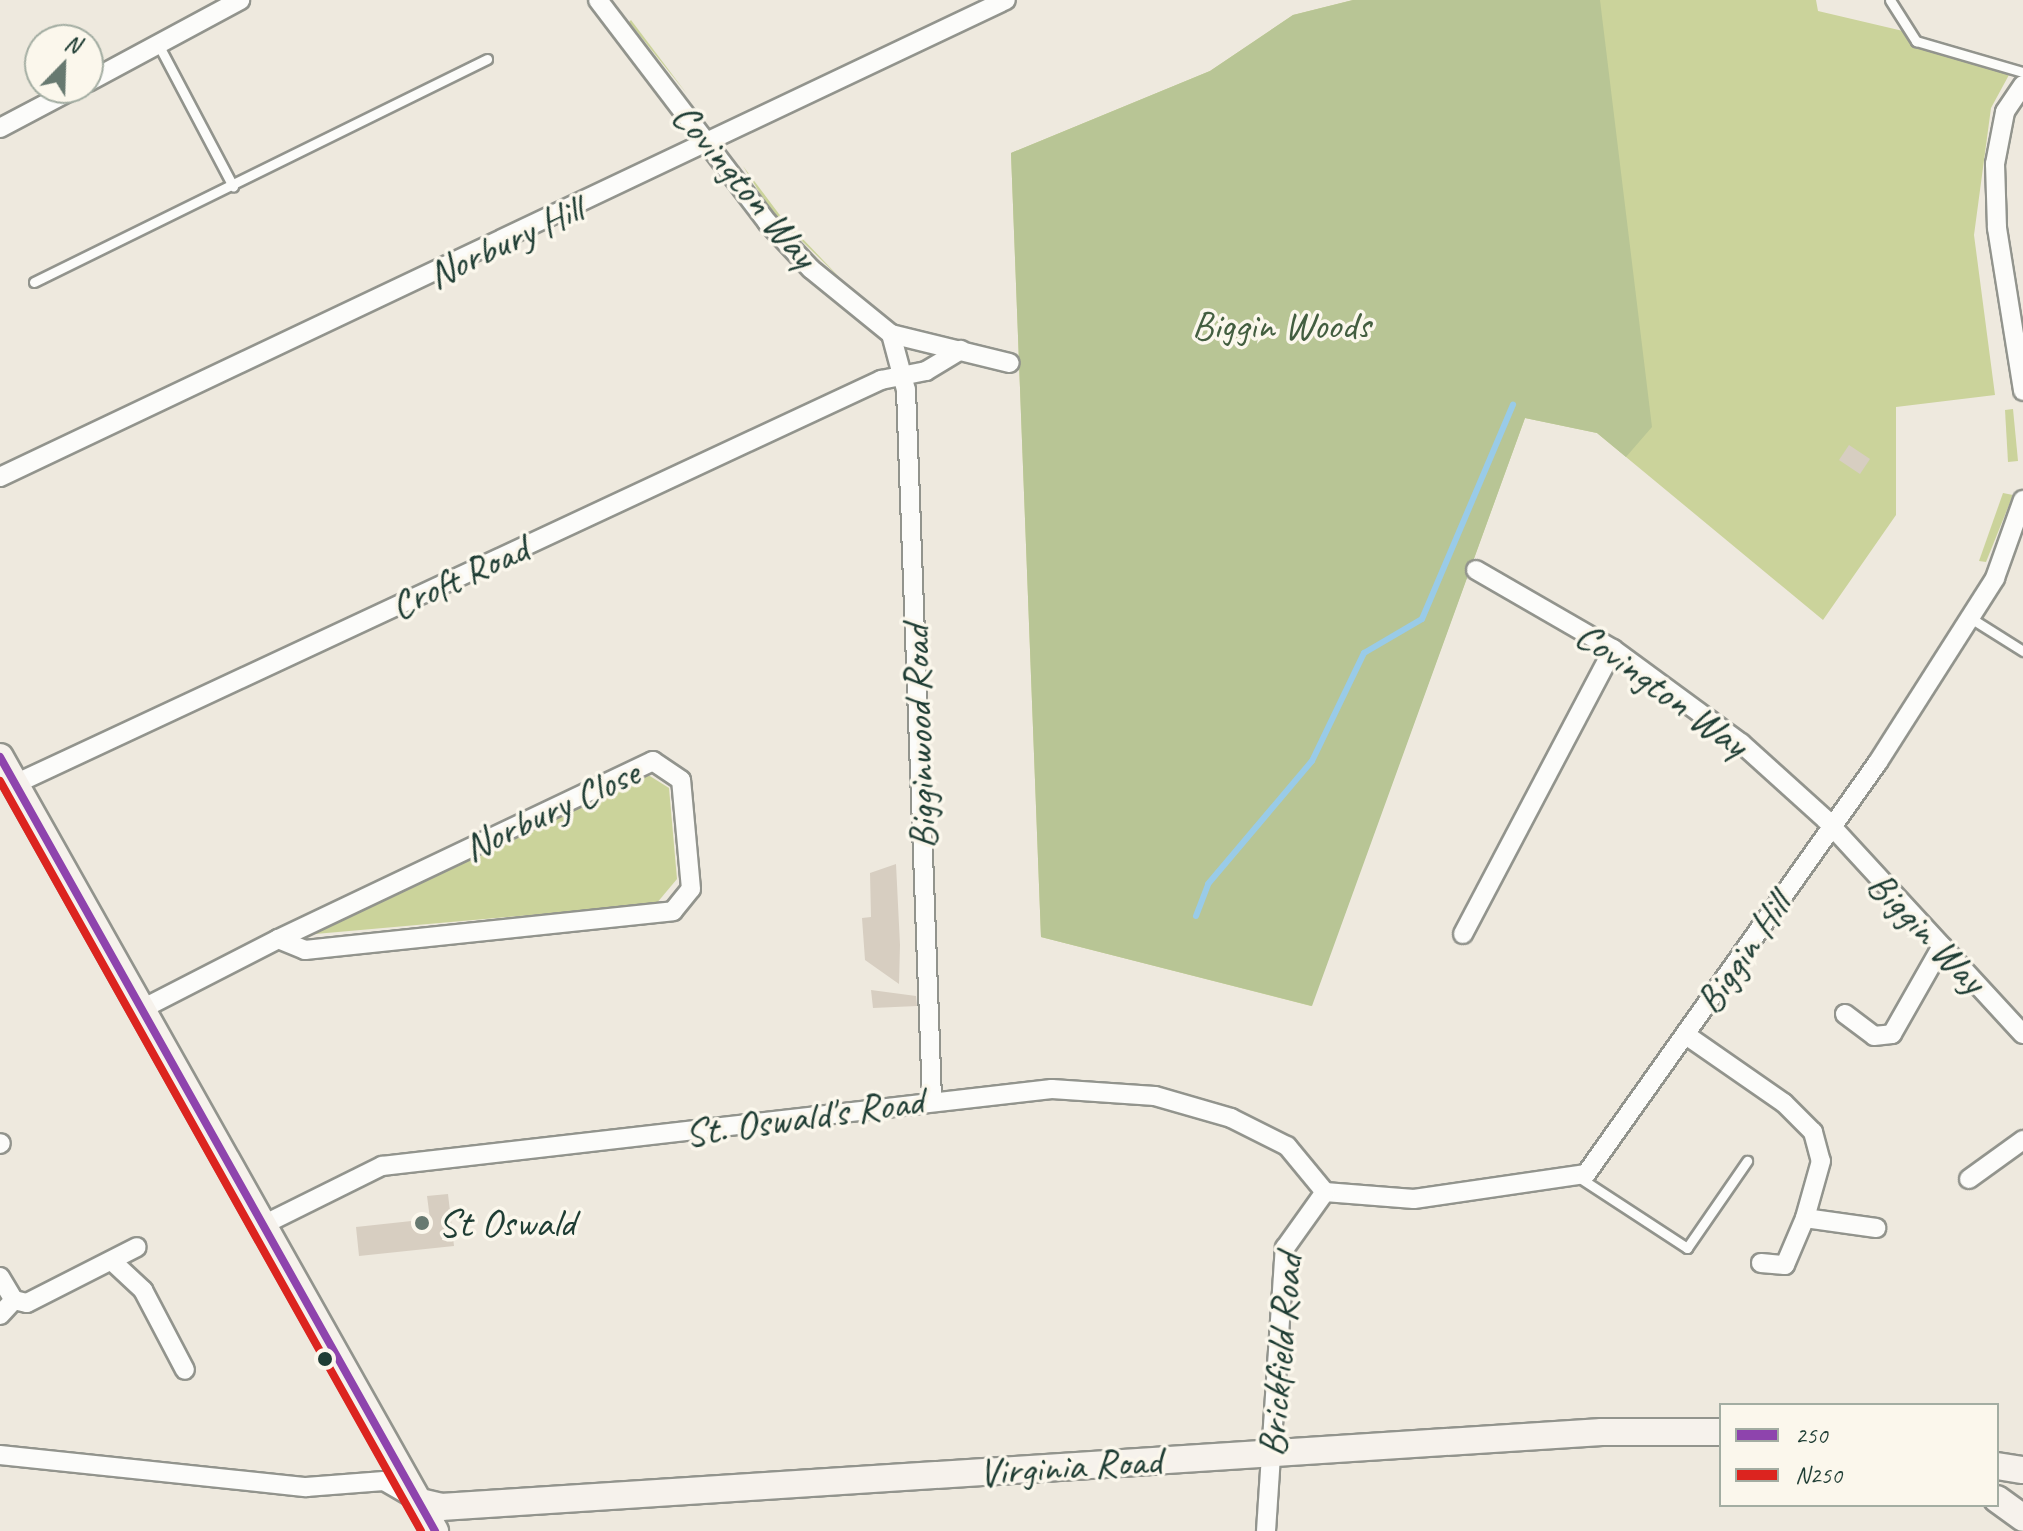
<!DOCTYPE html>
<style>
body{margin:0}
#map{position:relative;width:2023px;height:1531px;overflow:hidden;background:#eee9de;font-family:Caveat,sans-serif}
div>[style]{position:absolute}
.green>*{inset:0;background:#cbd39b}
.forest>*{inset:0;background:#b8c595}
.stream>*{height:6px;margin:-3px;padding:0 3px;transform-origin:3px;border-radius:3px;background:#99cbe8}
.building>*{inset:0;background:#d7cec1}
.roads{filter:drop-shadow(2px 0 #92948d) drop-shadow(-2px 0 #92948d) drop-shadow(0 2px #92948d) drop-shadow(0 -2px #92948d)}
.lane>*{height:9px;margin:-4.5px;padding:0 4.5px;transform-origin:4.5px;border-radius:4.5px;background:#fcfcfa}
.street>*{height:18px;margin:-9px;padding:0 9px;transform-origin:9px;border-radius:9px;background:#fcfcfa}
.secondary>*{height:26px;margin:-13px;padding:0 13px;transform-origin:13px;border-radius:13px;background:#f6f2ec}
.bus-1>*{height:8px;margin:-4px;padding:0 4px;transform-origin:4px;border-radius:4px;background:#8e44ad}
.bus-2>*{height:8px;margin:-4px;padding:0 4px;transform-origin:4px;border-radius:4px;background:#dc241f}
.dots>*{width:22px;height:22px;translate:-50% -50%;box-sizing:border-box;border:4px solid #fbf7ec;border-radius:50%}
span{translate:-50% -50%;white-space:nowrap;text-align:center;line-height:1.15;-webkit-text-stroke:7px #fbf7ec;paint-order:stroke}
.street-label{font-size:40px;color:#1f3d34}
.park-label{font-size:40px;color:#435e40}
.poi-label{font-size:40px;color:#1f3d34}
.left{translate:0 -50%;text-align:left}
.legend{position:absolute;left:1719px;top:1403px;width:280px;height:104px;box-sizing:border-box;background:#fbf7ec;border:2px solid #a3ada2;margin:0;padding:10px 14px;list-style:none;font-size:24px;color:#1f3d34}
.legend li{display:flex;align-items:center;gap:16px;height:40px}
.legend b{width:40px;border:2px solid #a3ada2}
.north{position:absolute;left:24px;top:24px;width:80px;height:80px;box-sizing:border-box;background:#fbf7ec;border:2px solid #a3ada2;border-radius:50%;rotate:23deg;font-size:22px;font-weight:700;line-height:32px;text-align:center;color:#1f3d34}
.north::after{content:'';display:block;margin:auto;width:28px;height:36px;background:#677970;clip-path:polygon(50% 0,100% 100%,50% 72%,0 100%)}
</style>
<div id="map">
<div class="green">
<div style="clip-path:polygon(1353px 0,1816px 0,1818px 11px,1903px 31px,1912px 44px,2010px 73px,1991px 108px,1974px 235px,1995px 395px,1896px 407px,1896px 515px,1823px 620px,1597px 433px,1525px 418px,1311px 1006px,1041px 937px,1011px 153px,1210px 71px,1293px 15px)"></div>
<div style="clip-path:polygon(631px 20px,687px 94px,629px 22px)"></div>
<div style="clip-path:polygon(743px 166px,779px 214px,843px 281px,771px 211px)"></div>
<div style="clip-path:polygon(2013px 409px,2018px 461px,2008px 462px,2005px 410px)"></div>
<div style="clip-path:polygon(2003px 493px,2013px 495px,1986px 562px,1979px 561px)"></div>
<div style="clip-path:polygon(645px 773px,669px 788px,677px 879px,656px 904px,304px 935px)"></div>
</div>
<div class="forest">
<div style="clip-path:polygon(1353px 0,1600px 0,1652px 427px,1626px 457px,1597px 433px,1525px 418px,1312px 1006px,1041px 937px,1011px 153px,1210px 71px,1293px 15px)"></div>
</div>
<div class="stream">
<div style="left:1196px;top:916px;width:34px;rotate:-69deg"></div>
<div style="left:1208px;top:884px;width:161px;rotate:-49.8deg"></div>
<div style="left:1312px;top:761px;width:120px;rotate:-64.3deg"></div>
<div style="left:1364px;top:653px;width:67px;rotate:-30.4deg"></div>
<div style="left:1422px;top:619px;width:233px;rotate:-67deg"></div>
</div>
<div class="building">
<div style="clip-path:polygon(1849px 445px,1870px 459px,1860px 474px,1839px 460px)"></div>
<div style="clip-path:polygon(896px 864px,900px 945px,899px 984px,865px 960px,862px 918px,871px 917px,870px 873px)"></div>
<div style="clip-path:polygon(871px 990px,916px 996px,917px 1006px,873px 1008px)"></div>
<div style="clip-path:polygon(448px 1194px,454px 1246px,359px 1256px,356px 1227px,430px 1219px,427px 1196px)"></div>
</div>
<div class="roads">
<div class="lane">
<div style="left:1890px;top:0;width:49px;rotate:57.6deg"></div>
<div style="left:1916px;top:41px;width:111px;rotate:16.2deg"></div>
<div style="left:158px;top:44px;width:161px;rotate:62.2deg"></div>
<div style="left:34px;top:282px;width:505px;rotate:-26.21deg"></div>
<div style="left:1969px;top:617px;width:64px;rotate:32.2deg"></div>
<div style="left:1580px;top:1178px;width:128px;rotate:33.2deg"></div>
<div style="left:1687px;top:1248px;width:106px;rotate:-55.4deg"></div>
</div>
<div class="street">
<div style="left:598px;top:0;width:279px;rotate:52.7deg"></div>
<div style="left:767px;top:222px;width:64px;rotate:46.9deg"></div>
<div style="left:811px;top:269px;width:103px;rotate:39.1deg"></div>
<div style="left:891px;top:334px;width:122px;rotate:13.7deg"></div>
<div style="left:88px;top:82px;width:173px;rotate:-28.3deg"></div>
<div style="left:2023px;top:85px;width:32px;rotate:124deg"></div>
<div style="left:2005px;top:112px;width:53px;rotate:100.9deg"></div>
<div style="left:1995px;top:164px;width:64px;rotate:88.2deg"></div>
<div style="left:1997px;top:228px;width:165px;rotate:80.9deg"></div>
<div style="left:0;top:128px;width:86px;rotate:-27.8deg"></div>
<div style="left:891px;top:334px;width:58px;rotate:75deg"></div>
<div style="left:906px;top:390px;width:710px;rotate:87.9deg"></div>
<div style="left:0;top:477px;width:1113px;rotate:-25.37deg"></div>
<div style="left:1476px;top:570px;width:158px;rotate:30deg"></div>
<div style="left:1613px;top:649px;width:159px;rotate:36.3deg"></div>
<div style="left:1741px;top:743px;width:113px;rotate:42.1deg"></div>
<div style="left:1825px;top:819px;width:292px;rotate:47.4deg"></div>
<div style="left:15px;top:784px;width:956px;rotate:-25.01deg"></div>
<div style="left:881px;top:380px;width:46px;rotate:-11.3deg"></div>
<div style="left:926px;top:371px;width:41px;rotate:-31deg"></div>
<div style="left:1463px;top:934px;width:322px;rotate:-62.2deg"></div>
<div style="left:140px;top:1010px;width:155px;rotate:-27.2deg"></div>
<div style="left:278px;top:939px;width:29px;rotate:22deg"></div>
<div style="left:305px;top:950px;width:370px;rotate:-6deg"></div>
<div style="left:673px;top:911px;width:28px;rotate:-51deg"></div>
<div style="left:691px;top:889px;width:109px;rotate:-95.2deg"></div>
<div style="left:681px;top:780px;width:34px;rotate:-146deg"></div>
<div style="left:653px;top:761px;width:415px;rotate:154.6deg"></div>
<div style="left:1845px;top:1014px;width:36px;rotate:37deg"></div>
<div style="left:1874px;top:1036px;width:18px;rotate:-6deg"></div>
<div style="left:1892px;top:1034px;width:101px;rotate:-60.4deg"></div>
<div style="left:1686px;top:1035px;width:119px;rotate:34.8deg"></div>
<div style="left:1784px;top:1103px;width:41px;rotate:45deg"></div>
<div style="left:1813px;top:1132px;width:30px;rotate:75deg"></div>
<div style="left:1821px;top:1161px;width:59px;rotate:105.7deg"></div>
<div style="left:1805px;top:1218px;width:72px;rotate:8deg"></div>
<div style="left:0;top:1144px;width:1px;rotate:-45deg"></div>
<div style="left:1969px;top:1179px;width:67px;rotate:-35.8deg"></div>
<div style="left:1325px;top:1192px;width:89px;rotate:4.5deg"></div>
<div style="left:1414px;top:1199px;width:174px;rotate:-8.3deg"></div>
<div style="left:1586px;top:1174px;width:505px;rotate:-54.67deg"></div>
<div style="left:1878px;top:762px;width:218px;rotate:-57.5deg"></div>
<div style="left:1995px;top:578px;width:83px;rotate:-70.3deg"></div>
<div style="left:265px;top:1224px;width:131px;rotate:-26.4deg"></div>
<div style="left:382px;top:1166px;width:674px;rotate:-6.56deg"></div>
<div style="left:1052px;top:1089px;width:103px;rotate:3.9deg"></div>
<div style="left:1155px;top:1096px;width:79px;rotate:16.1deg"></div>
<div style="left:1231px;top:1118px;width:63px;rotate:26.6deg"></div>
<div style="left:1287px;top:1146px;width:60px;rotate:50.4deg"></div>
<div style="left:114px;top:1263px;width:40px;rotate:43deg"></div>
<div style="left:143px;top:1290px;width:90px;rotate:62.3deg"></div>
<div style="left:1761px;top:1263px;width:24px;rotate:5deg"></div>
<div style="left:1785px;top:1265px;width:51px;rotate:-66.9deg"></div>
<div style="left:0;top:1277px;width:27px;rotate:59deg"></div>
<div style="left:14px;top:1300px;width:13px;rotate:13deg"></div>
<div style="left:27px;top:1303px;width:123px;rotate:-27deg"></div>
<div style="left:0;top:1315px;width:21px;rotate:-47deg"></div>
<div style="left:0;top:1455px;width:308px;rotate:6deg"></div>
<div style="left:306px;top:1487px;width:78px;rotate:-4.4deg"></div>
<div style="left:384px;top:1481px;width:38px;rotate:30deg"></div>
<div style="left:1266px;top:1531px;width:284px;rotate:-86.2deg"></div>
<div style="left:1285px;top:1248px;width:69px;rotate:-54.5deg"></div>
</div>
<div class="secondary">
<div style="left:0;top:757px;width:888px;rotate:60.66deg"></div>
<div style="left:1997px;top:1466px;width:26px;rotate:9deg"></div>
<div style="left:1997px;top:1499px;width:32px;rotate:36deg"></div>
<div style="left:420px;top:1502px;width:22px;rotate:13deg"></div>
<div style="left:441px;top:1507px;width:1163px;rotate:-3.7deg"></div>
<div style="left:1602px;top:1432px;width:119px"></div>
</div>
</div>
<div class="bus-1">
<div style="left:0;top:757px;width:888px;rotate:60.66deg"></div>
</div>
<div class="bus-2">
<div style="left:0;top:781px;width:860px;rotate:60.69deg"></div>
</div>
<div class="dots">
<div style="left:422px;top:1223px;background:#677970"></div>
<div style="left:325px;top:1359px;background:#1f3d34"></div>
</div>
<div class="street-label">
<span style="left:745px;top:185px;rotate:50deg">Covington Way</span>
<span style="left:505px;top:242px;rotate:-25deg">Norbury Hill</span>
<span style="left:459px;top:577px;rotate:-25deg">Croft Road</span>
<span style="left:1662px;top:689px;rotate:36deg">Covington Way</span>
<span style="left:919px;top:737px;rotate:-92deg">Bigginwood Road</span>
<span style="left:551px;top:810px;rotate:-25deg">Norbury Close</span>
<span style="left:1927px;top:932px;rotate:46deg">Biggin Way</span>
<span style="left:1743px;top:953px;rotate:-55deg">Biggin Hill</span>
<span style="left:804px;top:1117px;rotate:-8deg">St. Oswald's Road</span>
<span style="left:1280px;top:1355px;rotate:-85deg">Brickfield Road</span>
<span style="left:1070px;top:1466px;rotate:-4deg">Virginia Road</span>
</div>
<div class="park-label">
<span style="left:1281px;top:325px">Biggin Woods</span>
</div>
<div class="poi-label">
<span class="left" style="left:438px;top:1223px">St Oswald</span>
</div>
<ul class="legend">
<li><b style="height:10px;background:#8e44ad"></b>250</li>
<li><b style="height:10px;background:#dc241f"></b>N250</li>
</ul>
<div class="north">N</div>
</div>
